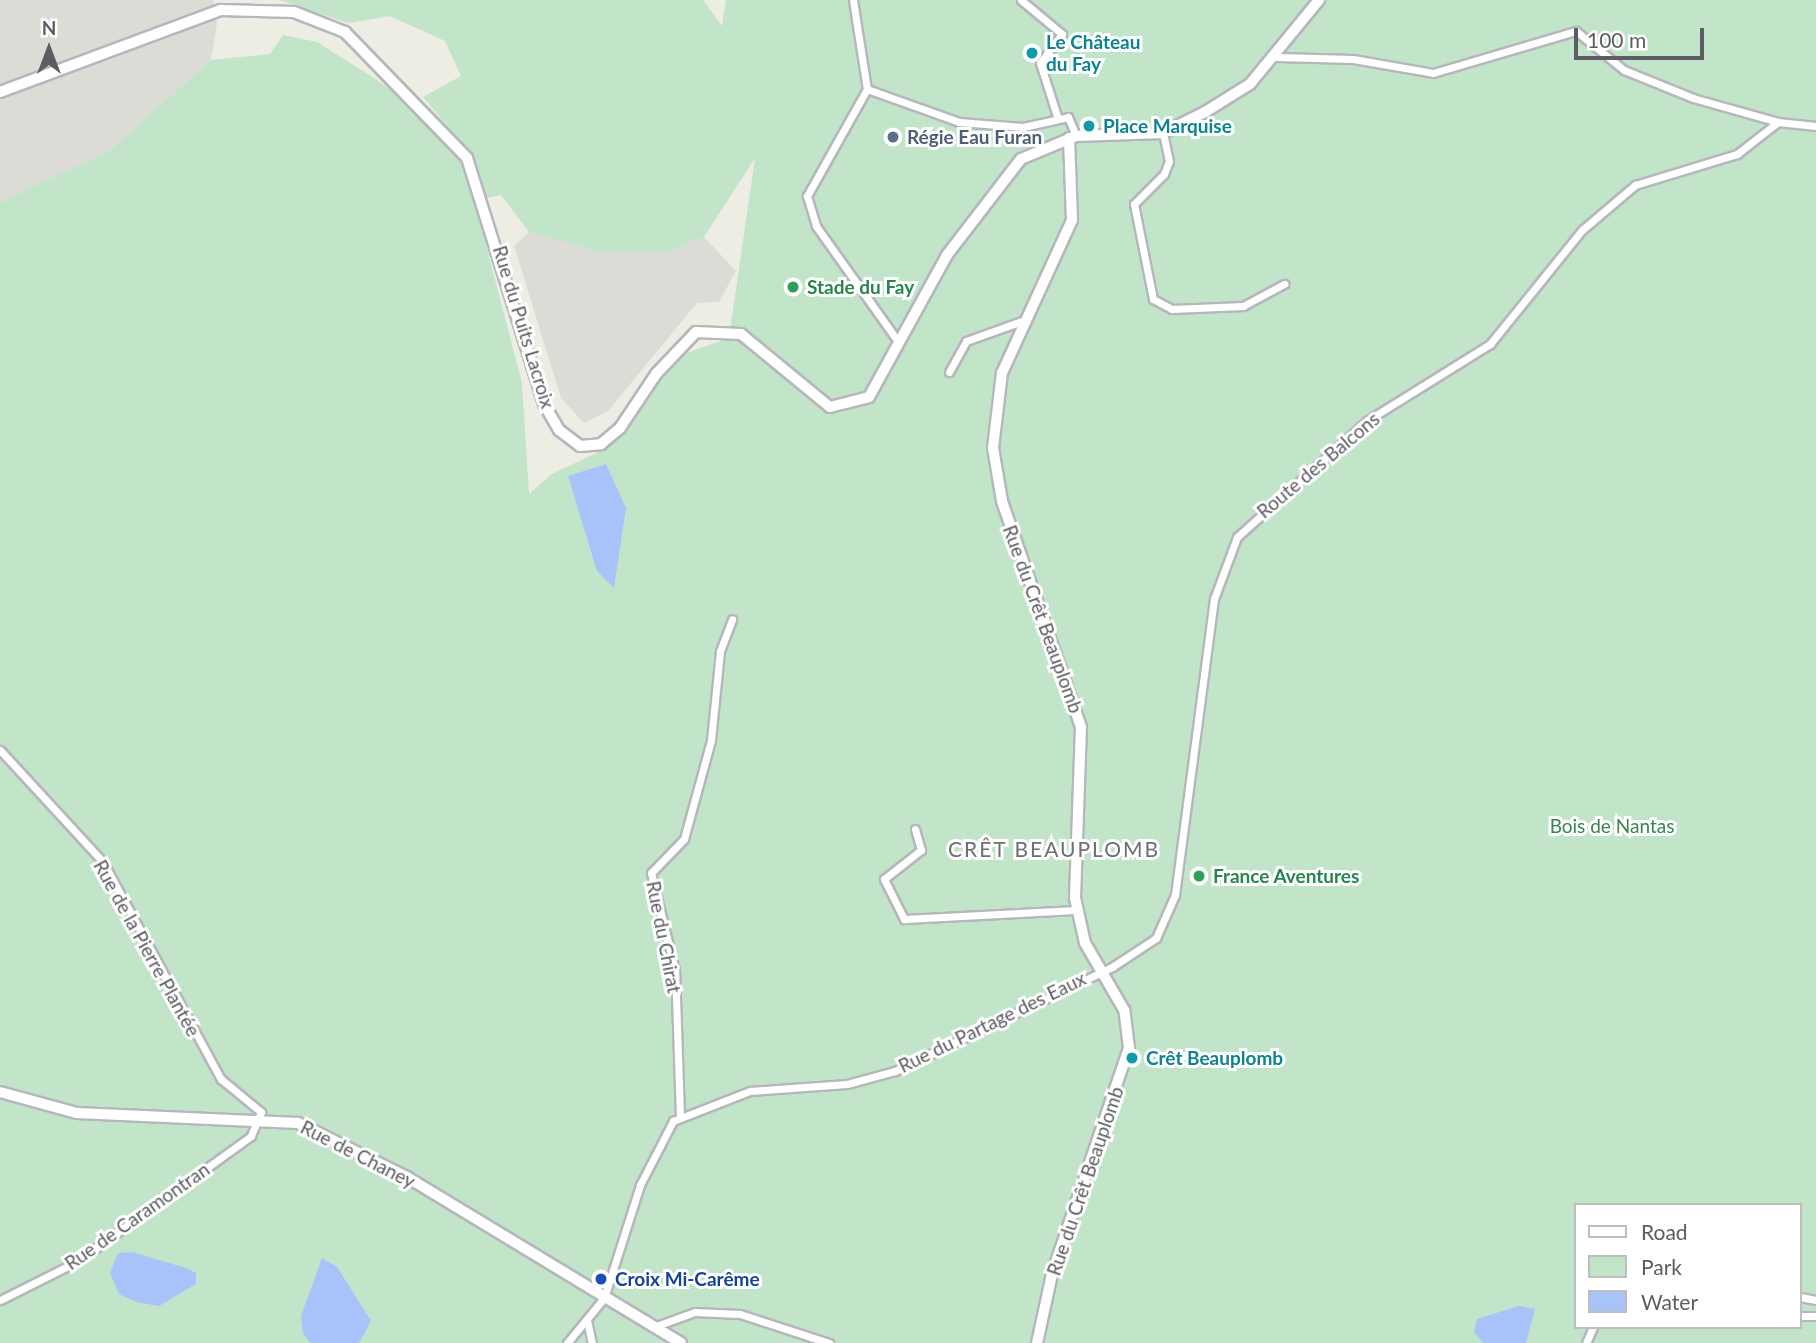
<!DOCTYPE html>
<meta charset="utf-8">
<style>
body{margin:0}
#map{position:relative;width:1816px;height:1343px;overflow:hidden;background:#edede4;font-family:Lato,sans-serif}
div>[style]{position:absolute}
.industrial>*{inset:0;background:#dcdcd6}
.green>*{inset:0;background:#c2e4c9}
.water>*{inset:0;background:#a7c3fa}
.roads{filter:drop-shadow(2px 0 #b6b7bd) drop-shadow(-2px 0 #b6b7bd) drop-shadow(0 2px #b6b7bd) drop-shadow(0 -2px #b6b7bd)}
.street>*{height:7px;margin:-3.5px;padding:0 3.5px;transform-origin:3.5px;border-radius:3.5px;background:#fff}
.secondary>*{height:10px;margin:-5px;padding:0 5px;transform-origin:5px;border-radius:5px;background:#fff}
.dots>*{width:19px;height:19px;translate:-50% -50%;box-sizing:border-box;border:4px solid #fff;border-radius:50%}
span{translate:-50% -50%;white-space:nowrap;text-align:center;line-height:1.15;-webkit-text-stroke:6px #fff;paint-order:stroke}
.culture-label{font-size:19px;color:#0d838f;font-weight:700}
.left{translate:0 -50%;text-align:left}
.service-label{font-size:19px;color:#4e5e75;font-weight:700}
.leisure-label{font-size:19px;color:#27864d;font-weight:700}
.street-label{font-size:19px;color:#5c5d63}
.park-label{font-size:19px;color:#3a844e}
.transit-label{font-size:19px;color:#164399;font-weight:700}
.neighbourhood-label{font-size:21px;color:#6d6f75;letter-spacing:2px}
.legend{position:absolute;left:1574px;top:1203px;width:228px;height:126px;box-sizing:border-box;background:#fff;border:2px solid #bebec1;margin:0;padding:9px 12px;list-style:none;font-size:21px;color:#5c5d63}
.legend li{display:flex;align-items:center;gap:14px;height:35px}
.legend b{width:35px;border:2px solid #bebec1}
.north{position:absolute;left:14px;top:14px;width:70px;height:70px;-webkit-text-stroke:5px #fff;paint-order:stroke;rotate:0deg;font-size:19px;font-weight:700;line-height:28px;text-align:center;color:#5c5d63}
.north::after{content:'';display:block;margin:auto;width:24px;height:32px;background:#5c5d63;clip-path:polygon(50% 0,100% 100%,50% 72%,0 100%)}
.scale{position:absolute;left:1574px;top:28px;width:130px;height:32px;box-sizing:border-box;border:4px solid #5c5d63;border-top:0;padding-left:9px;font-size:21px;line-height:24px;white-space:nowrap;color:#5c5d63;-webkit-text-stroke:5px #fff;paint-order:stroke}
</style>
<div id="map">
<div class="industrial">
<div style="clip-path:polygon(0 0,213px 0,217px 23px,211px 60px,111px 149px,0 203px)"></div>
<div style="clip-path:polygon(529px 232px,604px 253px,663px 253px,704px 237px,736px 271px,719px 302px,697px 303px,608px 411px,584px 423px,561px 398px,514px 246px)"></div>
</div>
<div class="green">
<div style="clip-path:polygon(evenodd,279px 0,703px 0,722px 26px,726px 0,1816px 0,1816px 1343px,0 1343px,0 203px,111px 149px,211px 60px,270px 54px,283px 35px,317px 42px,377px 80px,416px 108px,464px 161px,522px 383px,529px 494px,552px 474px,607px 448px,678px 356px,729px 338px,755px 158px,704px 237px,663px 253px,604px 253px,529px 232px,501px 195px,487px 198px,472px 156px,423px 97px,461px 76px,445px 41px,390px 16px,348px 23px,279px 0,1576px 1205px,1800px 1205px,1800px 1327px,1576px 1327px,1576px 1205px)"></div>
</div>
<div class="water">
<div style="clip-path:polygon(606px 464px,626px 508px,614px 588px,597px 571px,568px 476px)"></div>
<div style="clip-path:polygon(132px 1252px,186px 1268px,196px 1273px,196px 1284px,159px 1306px,136px 1302px,119px 1294px,110px 1273px,118px 1253px)"></div>
<div style="clip-path:polygon(322px 1258px,337px 1267px,371px 1321px,359px 1343px,310px 1343px,303px 1333px,301px 1316px)"></div>
<div style="clip-path:polygon(1519px 1306px,1535px 1309px,1526px 1343px,1483px 1343px,1474px 1332px,1477px 1319px)"></div>
</div>
<div class="roads">
<div class="street">
<div style="left:853px;top:0;width:90px;rotate:81.1deg"></div>
<div style="left:867px;top:89px;width:98px;rotate:19.7deg"></div>
<div style="left:959px;top:122px;width:64px;rotate:4.5deg"></div>
<div style="left:1023px;top:127px;width:46px;rotate:-12.5deg"></div>
<div style="left:1068px;top:117px;width:21px;rotate:67deg"></div>
<div style="left:1021px;top:0;width:53px;rotate:39.7deg"></div>
<div style="left:1062px;top:34px;width:36px;rotate:127deg"></div>
<div style="left:1040px;top:63px;width:56px;rotate:72.2deg"></div>
<div style="left:1277px;top:57px;width:76px;rotate:1.5deg"></div>
<div style="left:1353px;top:59px;width:81px;rotate:9.9deg"></div>
<div style="left:1433px;top:73px;width:149px;rotate:-16.4deg"></div>
<div style="left:1576px;top:31px;width:62px;rotate:39.1deg"></div>
<div style="left:1624px;top:70px;width:74px;rotate:22.1deg"></div>
<div style="left:1693px;top:98px;width:88px;rotate:15.8deg"></div>
<div style="left:1778px;top:122px;width:38px;rotate:6deg"></div>
<div style="left:867px;top:89px;width:123px;rotate:119.3deg"></div>
<div style="left:807px;top:196px;width:31px;rotate:73deg"></div>
<div style="left:816px;top:226px;width:140px;rotate:54.6deg"></div>
<div style="left:1163px;top:133px;width:29px;rotate:78deg"></div>
<div style="left:1169px;top:161px;width:14px;rotate:111deg"></div>
<div style="left:1164px;top:174px;width:42px;rotate:135deg"></div>
<div style="left:1134px;top:204px;width:97px;rotate:78.7deg"></div>
<div style="left:1153px;top:299px;width:21px;rotate:28deg"></div>
<div style="left:1172px;top:309px;width:71px;rotate:-2.4deg"></div>
<div style="left:1243px;top:306px;width:47px;rotate:-28.2deg"></div>
<div style="left:949px;top:372px;width:35px;rotate:-61deg"></div>
<div style="left:966px;top:341px;width:59px;rotate:-19.7deg"></div>
<div style="left:0;top:750px;width:152px;rotate:47.4deg"></div>
<div style="left:103px;top:862px;width:247px;rotate:61.5deg"></div>
<div style="left:221px;top:1079px;width:52px;rotate:39.5deg"></div>
<div style="left:261px;top:1112px;width:26px;rotate:113deg"></div>
<div style="left:251px;top:1136px;width:213px;rotate:144.2deg"></div>
<div style="left:78px;top:1261px;width:87px;rotate:153.4deg"></div>
<div style="left:915px;top:829px;width:22px;rotate:74deg"></div>
<div style="left:921px;top:850px;width:47px;rotate:141.9deg"></div>
<div style="left:884px;top:879px;width:45px;rotate:63.4deg"></div>
<div style="left:904px;top:919px;width:173px;rotate:-3deg"></div>
<div style="left:680px;top:1117px;width:147px;rotate:-91.9deg"></div>
<div style="left:675px;top:970px;width:100px;rotate:-103.9deg"></div>
<div style="left:651px;top:873px;width:47px;rotate:-45.9deg"></div>
<div style="left:684px;top:839px;width:103px;rotate:-74.7deg"></div>
<div style="left:711px;top:740px;width:89px;rotate:-84.2deg"></div>
<div style="left:720px;top:651px;width:34px;rotate:-69deg"></div>
<div style="left:1800px;top:1297px;width:16px;rotate:11deg"></div>
<div style="left:1800px;top:1316px;width:16px"></div>
<div style="left:587px;top:1320px;width:24px;rotate:78deg"></div>
<div style="left:659px;top:1325px;width:38px;rotate:-20deg"></div>
<div style="left:695px;top:1312px;width:45px;rotate:2.5deg"></div>
<div style="left:740px;top:1314px;width:94px;rotate:18deg"></div>
<div style="left:567px;top:1343px;width:58px;rotate:-50.6deg"></div>
<div style="left:604px;top:1298px;width:119px;rotate:-72.3deg"></div>
<div style="left:640px;top:1185px;width:72px;rotate:-62.7deg"></div>
<div style="left:673px;top:1121px;width:83px;rotate:-21.3deg"></div>
<div style="left:750px;top:1091px;width:97px;rotate:-4.1deg"></div>
<div style="left:847px;top:1084px;width:50px;rotate:-15.2deg"></div>
<div style="left:895px;top:1071px;width:241px;rotate:-25.6deg"></div>
<div style="left:1112px;top:967px;width:53px;rotate:-33.4deg"></div>
<div style="left:1156px;top:938px;width:47px;rotate:-66.2deg"></div>
<div style="left:1175px;top:895px;width:299px;rotate:-82.5deg"></div>
<div style="left:1214px;top:599px;width:66px;rotate:-69.6deg"></div>
<div style="left:1237px;top:537px;width:176px;rotate:-41.8deg"></div>
<div style="left:1368px;top:420px;width:144px;rotate:-31.9deg"></div>
<div style="left:1490px;top:344px;width:146px;rotate:-51.1deg"></div>
<div style="left:1582px;top:230px;width:70px;rotate:-40.3deg"></div>
<div style="left:1635px;top:185px;width:107px;rotate:-16.9deg"></div>
<div style="left:1737px;top:154px;width:52px;rotate:-38deg"></div>
<div style="left:1586px;top:1343px;width:17px;rotate:-66deg"></div>
</div>
<div class="secondary">
<div style="left:0;top:92px;width:236px;rotate:-20.4deg"></div>
<div style="left:221px;top:10px;width:73px;rotate:1.6deg"></div>
<div style="left:294px;top:12px;width:55px;rotate:21.4deg"></div>
<div style="left:345px;top:32px;width:175px;rotate:45.9deg"></div>
<div style="left:467px;top:158px;width:258px;rotate:72.6deg"></div>
<div style="left:544px;top:404px;width:30px;rotate:60deg"></div>
<div style="left:559px;top:430px;width:26px;rotate:37deg"></div>
<div style="left:580px;top:446px;width:21px;rotate:-5deg"></div>
<div style="left:601px;top:444px;width:25px;rotate:-40deg"></div>
<div style="left:620px;top:428px;width:65px;rotate:-56.3deg"></div>
<div style="left:656px;top:374px;width:58px;rotate:-46.4deg"></div>
<div style="left:696px;top:332px;width:45px;rotate:2.5deg"></div>
<div style="left:741px;top:334px;width:115px;rotate:39.4deg"></div>
<div style="left:830px;top:407px;width:40px;rotate:-14.4deg"></div>
<div style="left:869px;top:397px;width:162px;rotate:-61.2deg"></div>
<div style="left:947px;top:255px;width:121px;rotate:-52.4deg"></div>
<div style="left:1021px;top:159px;width:60px;rotate:-22.7deg"></div>
<div style="left:1076px;top:136px;width:87px;rotate:-2deg"></div>
<div style="left:1163px;top:133px;width:47px;rotate:-26.6deg"></div>
<div style="left:1205px;top:112px;width:53px;rotate:-31.9deg"></div>
<div style="left:1250px;top:84px;width:109px;rotate:-50.6deg"></div>
<div style="left:0;top:1092px;width:80px;rotate:15.3deg"></div>
<div style="left:77px;top:1113px;width:221px;rotate:2.6deg"></div>
<div style="left:298px;top:1123px;width:122px;rotate:26.4deg"></div>
<div style="left:407px;top:1177px;width:320px;rotate:31.2deg"></div>
<div style="left:1037px;top:1343px;width:71px;rotate:-77.7deg"></div>
<div style="left:1052px;top:1274px;width:239px;rotate:-71.2deg"></div>
<div style="left:1129px;top:1048px;width:38px;rotate:-97deg"></div>
<div style="left:1124px;top:1010px;width:78px;rotate:-120.2deg"></div>
<div style="left:1085px;top:943px;width:46px;rotate:-102.5deg"></div>
<div style="left:1075px;top:898px;width:171px;rotate:-88deg"></div>
<div style="left:1081px;top:727px;width:239px;rotate:-109.3deg"></div>
<div style="left:1002px;top:501px;width:54px;rotate:-99.6deg"></div>
<div style="left:993px;top:448px;width:76px;rotate:-83.2deg"></div>
<div style="left:1002px;top:373px;width:168px;rotate:-65.4deg"></div>
<div style="left:1072px;top:220px;width:82px;rotate:-92.1deg"></div>
</div>
</div>
<div class="dots">
<div style="left:1032px;top:53px;background:#0f9aa8"></div>
<div style="left:1089px;top:126px;background:#0f9aa8"></div>
<div style="left:893px;top:137px;background:#5c6f8a"></div>
<div style="left:793px;top:287px;background:#2e9e5b"></div>
<div style="left:1199px;top:876px;background:#2e9e5b"></div>
<div style="left:1132px;top:1058px;background:#0f9aa8"></div>
<div style="left:601px;top:1279px;background:#1a4fb4"></div>
</div>
<div class="culture-label">
<span class="left" style="left:1046px;top:53px">Le Château<br>du Fay</span>
<span class="left" style="left:1103px;top:126px">Place Marquise</span>
<span class="left" style="left:1146px;top:1058px">Crêt Beauplomb</span>
</div>
<div class="service-label">
<span class="left" style="left:907px;top:137px">Régie Eau Furan</span>
</div>
<div class="leisure-label">
<span class="left" style="left:807px;top:287px">Stade du Fay</span>
<span class="left" style="left:1213px;top:876px">France Aventures</span>
</div>
<div class="street-label">
<span style="left:524px;top:327px;rotate:73deg">Rue du Puits Lacroix</span>
<span style="left:1318px;top:465px;rotate:-40deg">Route des Balcons</span>
<span style="left:1043px;top:619px;rotate:70deg">Rue du Crêt Beauplomb</span>
<span style="left:664px;top:937px;rotate:79deg">Rue du Chirat</span>
<span style="left:147px;top:948px;rotate:61deg">Rue de la Pierre Plantée</span>
<span style="left:992px;top:1022px;rotate:-26deg">Rue du Partage des Eaux</span>
<span style="left:358px;top:1154px;rotate:27deg">Rue de Chaney</span>
<span style="left:1085px;top:1181px;rotate:-71deg">Rue du Crêt Beauplomb</span>
<span style="left:137px;top:1216px;rotate:-35deg">Rue de Caramontran</span>
</div>
<div class="park-label">
<span style="left:1612px;top:826px">Bois de Nantas</span>
</div>
<div class="transit-label">
<span class="left" style="left:615px;top:1279px">Croix Mi-Carême</span>
</div>
<div class="neighbourhood-label">
<span style="left:1054px;top:849px">CRÊT BEAUPLOMB</span>
</div>
<ul class="legend">
<li><b style="height:9px;background:#fff"></b>Road</li>
<li><b style="height:19px;background:#c2e4c9"></b>Park</li>
<li><b style="height:19px;background:#a7c3fa"></b>Water</li>
</ul>
<div class="north">N</div>
<div class="scale">100 m</div>
</div>
